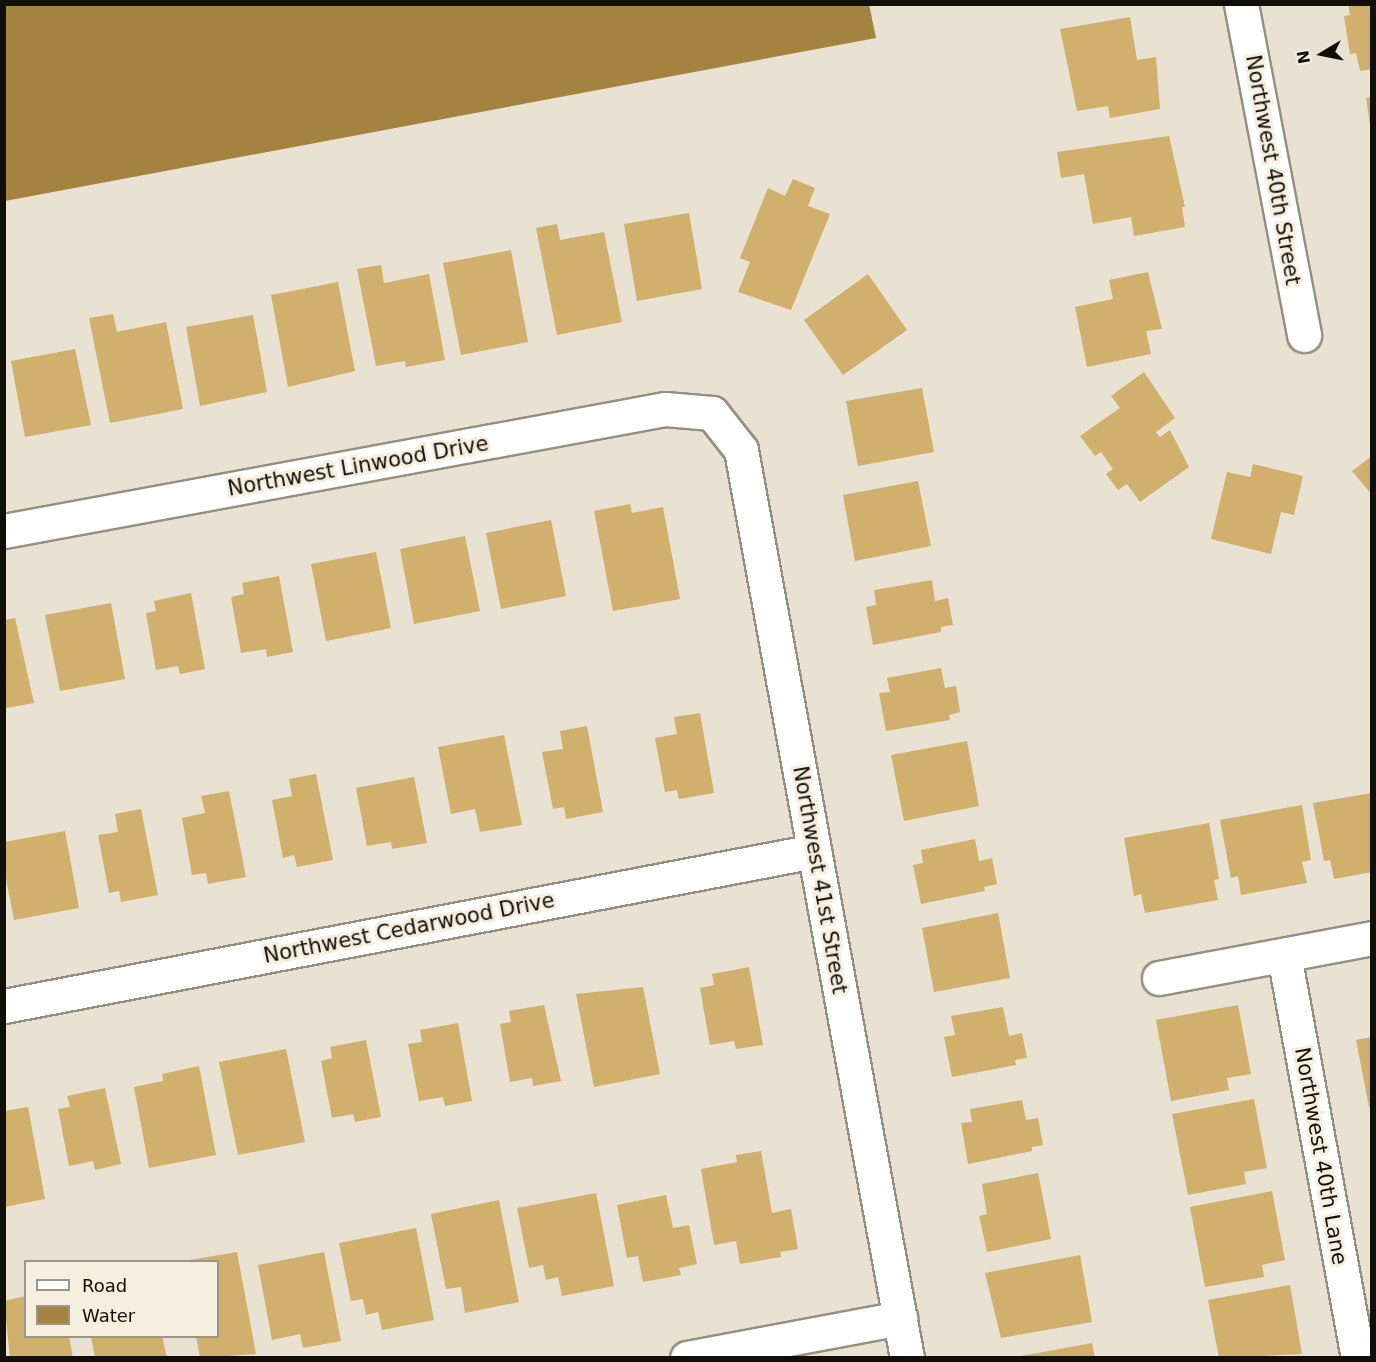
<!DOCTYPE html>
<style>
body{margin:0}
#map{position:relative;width:1376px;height:1362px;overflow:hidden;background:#e9e1d2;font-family:"DejaVu Sans",sans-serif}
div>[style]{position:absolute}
.water>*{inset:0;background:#a48341}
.building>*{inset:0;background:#d1af6c}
.roads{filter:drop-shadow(2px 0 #968f81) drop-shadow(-2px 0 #968f81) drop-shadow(0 2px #968f81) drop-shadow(0 -2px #968f81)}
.minor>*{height:33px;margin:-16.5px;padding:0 16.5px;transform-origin:16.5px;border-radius:16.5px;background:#fff}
span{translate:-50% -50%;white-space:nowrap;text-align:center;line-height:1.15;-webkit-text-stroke:6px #f6eedf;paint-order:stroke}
.street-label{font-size:21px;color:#120f0a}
.frame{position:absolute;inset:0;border:6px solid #120f0a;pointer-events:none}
.legend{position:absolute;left:24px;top:1260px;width:195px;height:78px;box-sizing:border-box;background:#f6eedf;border:2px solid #9b958a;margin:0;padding:8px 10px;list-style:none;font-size:18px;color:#120f0a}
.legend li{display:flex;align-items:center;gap:12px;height:30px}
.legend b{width:30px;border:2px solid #9b958a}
.north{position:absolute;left:1292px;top:24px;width:60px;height:60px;-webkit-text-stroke:4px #f6eedf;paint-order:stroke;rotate:260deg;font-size:16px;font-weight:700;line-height:24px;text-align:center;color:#120f0a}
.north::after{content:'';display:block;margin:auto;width:21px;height:27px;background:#120f0a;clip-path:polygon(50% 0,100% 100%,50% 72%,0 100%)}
</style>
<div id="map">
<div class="water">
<div style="clip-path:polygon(5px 4px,869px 4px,876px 38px,5px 201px)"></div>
</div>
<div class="building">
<div style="clip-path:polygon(1348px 4px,1372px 4px,1372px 69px,1360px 71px,1356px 53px,1350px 54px,1344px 16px,1350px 15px)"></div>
<div style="clip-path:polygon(1130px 17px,1137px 60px,1156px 57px,1160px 109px,1110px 118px,1108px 106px,1077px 111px,1060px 29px)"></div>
<div style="clip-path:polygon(1372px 97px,1372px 125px,1370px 125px,1366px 98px)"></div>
<div style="clip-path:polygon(1169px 136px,1185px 207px,1182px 207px,1185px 227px,1134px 236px,1131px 217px,1093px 224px,1084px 174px,1061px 178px,1057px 152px)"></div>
<div style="clip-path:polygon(793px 179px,815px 188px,808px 206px,830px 214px,791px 310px,738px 292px,750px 262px,740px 258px,768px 188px,785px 196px)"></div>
<div style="clip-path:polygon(689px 213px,702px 289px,637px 301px,624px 224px)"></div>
<div style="clip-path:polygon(557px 224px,560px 240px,604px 232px,622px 322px,557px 335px,536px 228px)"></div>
<div style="clip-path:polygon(511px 250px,528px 342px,461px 355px,443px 263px)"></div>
<div style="clip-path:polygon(381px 265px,384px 283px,429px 274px,445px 360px,406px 367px,405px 361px,376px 366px,357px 269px)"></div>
<div style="clip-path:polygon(1148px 272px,1162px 329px,1146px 331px,1151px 354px,1087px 367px,1075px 307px,1113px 299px,1109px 280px)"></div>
<div style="clip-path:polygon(868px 274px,907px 330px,843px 375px,804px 320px)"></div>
<div style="clip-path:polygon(338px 282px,355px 371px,288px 387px,271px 295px)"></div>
<div style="clip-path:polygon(113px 314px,117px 332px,166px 322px,183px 409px,110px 423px,89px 318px)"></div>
<div style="clip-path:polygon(253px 315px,267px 392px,200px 406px,186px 327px)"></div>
<div style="clip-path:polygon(75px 349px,91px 425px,25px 437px,11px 361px)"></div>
<div style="clip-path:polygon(1144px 372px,1175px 418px,1156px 432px,1160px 437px,1170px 430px,1189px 467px,1140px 502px,1127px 484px,1118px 490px,1106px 474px,1113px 469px,1101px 452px,1095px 456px,1080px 436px,1120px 408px,1111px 396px)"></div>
<div style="clip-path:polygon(922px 388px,934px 452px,858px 466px,846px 401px)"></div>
<div style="clip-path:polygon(1372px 456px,1372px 495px,1352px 471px)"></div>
<div style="clip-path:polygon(1253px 464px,1303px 476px,1294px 515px,1281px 512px,1271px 554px,1211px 539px,1227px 472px,1250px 477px)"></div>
<div style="clip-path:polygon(918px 481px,931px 546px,855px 561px,843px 495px)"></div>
<div style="clip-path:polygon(630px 504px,632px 513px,663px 507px,680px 599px,613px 611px,594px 511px)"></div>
<div style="clip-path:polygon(551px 520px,566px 596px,501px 609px,486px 533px)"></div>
<div style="clip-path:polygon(465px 536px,480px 611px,414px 624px,400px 549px)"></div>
<div style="clip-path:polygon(376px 552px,391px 628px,326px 641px,311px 564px)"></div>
<div style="clip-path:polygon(279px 576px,293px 652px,267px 657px,266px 649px,241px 653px,231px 597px,244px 594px,242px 583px)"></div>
<div style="clip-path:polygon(932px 580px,935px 601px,948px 598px,953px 625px,941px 627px,941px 632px,873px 645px,866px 607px,876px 605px,874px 590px)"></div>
<div style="clip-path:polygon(191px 593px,205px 669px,180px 674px,178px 666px,156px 670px,146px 613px,156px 611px,154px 601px)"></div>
<div style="clip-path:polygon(111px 603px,125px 679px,60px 691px,45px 615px)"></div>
<div style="clip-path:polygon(15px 618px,34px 703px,6px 708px,4px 620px)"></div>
<div style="clip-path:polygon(941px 668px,945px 688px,956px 686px,960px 712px,949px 715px,950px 720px,886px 731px,879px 693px,890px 692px,887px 678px)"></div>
<div style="clip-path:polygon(700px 713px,714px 793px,679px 799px,677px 790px,665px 792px,655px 738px,677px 734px,674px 717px)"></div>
<div style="clip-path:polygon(587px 726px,603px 812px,566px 819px,564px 807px,553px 809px,542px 752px,563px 749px,560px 731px)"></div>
<div style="clip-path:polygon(504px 735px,522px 825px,480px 832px,475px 809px,451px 814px,438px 747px)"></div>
<div style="clip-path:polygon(967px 741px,979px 806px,904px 821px,891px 755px)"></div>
<div style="clip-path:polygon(316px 774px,333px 860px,297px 867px,294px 855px,283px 858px,272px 800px,292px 796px,289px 779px)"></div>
<div style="clip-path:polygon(414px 777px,427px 843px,392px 849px,391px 842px,367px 846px,356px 788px)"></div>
<div style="clip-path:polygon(229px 791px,246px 877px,208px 884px,206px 873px,192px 875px,182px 818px,205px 813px,201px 796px)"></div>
<div style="clip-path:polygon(1372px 793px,1372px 872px,1334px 879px,1330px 860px,1324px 861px,1313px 803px)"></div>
<div style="clip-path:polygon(1302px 805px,1311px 860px,1302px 862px,1307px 883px,1241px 895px,1238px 876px,1231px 878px,1220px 820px)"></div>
<div style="clip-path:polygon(141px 809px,158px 895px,121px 902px,119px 891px,109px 893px,98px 835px,118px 832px,115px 814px)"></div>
<div style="clip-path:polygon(1209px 823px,1219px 879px,1214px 880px,1218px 900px,1145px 913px,1141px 894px,1134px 896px,1124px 838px)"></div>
<div style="clip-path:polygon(65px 831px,79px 908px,14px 920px,4px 868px,4px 842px)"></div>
<div style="clip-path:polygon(975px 839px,979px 861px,992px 858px,997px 884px,984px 887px,985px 891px,921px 904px,913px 865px,923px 863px,921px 850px)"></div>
<div style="clip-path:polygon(998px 913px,1010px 978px,934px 992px,922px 928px)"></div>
<div style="clip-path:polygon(749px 967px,763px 1045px,736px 1049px,734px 1041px,710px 1045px,700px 988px,714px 985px,712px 974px)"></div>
<div style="clip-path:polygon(643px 987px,660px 1074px,594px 1087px,576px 994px)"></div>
<div style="clip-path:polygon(544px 1005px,561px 1081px,533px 1086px,532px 1078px,510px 1082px,500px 1024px,511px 1022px,509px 1011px)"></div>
<div style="clip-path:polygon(1238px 1005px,1251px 1074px,1227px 1078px,1229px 1090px,1171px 1101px,1156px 1020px)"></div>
<div style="clip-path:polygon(1003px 1007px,1009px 1036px,1022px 1033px,1027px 1058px,1015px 1060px,1016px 1065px,952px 1077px,944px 1037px,955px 1035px,951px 1016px)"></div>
<div style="clip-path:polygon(458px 1023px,472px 1101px,445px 1106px,443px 1097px,419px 1101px,408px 1044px,422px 1042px,420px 1030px)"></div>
<div style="clip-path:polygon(1372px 1037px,1372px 1106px,1369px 1107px,1356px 1040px)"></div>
<div style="clip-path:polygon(366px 1040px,381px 1117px,355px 1122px,353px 1114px,332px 1118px,321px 1061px,332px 1058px,330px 1047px)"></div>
<div style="clip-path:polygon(286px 1049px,305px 1142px,238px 1155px,219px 1062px)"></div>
<div style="clip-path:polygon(199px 1066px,216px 1155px,149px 1168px,134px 1087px,163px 1081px,162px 1074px)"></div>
<div style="clip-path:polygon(105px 1088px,121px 1164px,95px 1170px,93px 1161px,69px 1166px,58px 1109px,70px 1107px,67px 1096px)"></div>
<div style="clip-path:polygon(1254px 1099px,1267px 1168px,1244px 1172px,1246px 1184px,1188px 1195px,1172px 1114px)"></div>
<div style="clip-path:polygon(1022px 1100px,1026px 1120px,1038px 1118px,1043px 1145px,1032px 1147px,1032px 1151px,968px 1164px,961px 1123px,972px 1122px,970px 1109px)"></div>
<div style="clip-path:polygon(28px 1107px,45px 1199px,4px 1207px,4px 1111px)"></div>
<div style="clip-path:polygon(761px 1151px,772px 1213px,791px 1209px,798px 1249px,780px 1252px,781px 1257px,740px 1264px,736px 1241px,714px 1245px,701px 1169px,737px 1162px,736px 1155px)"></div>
<div style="clip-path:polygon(1038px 1173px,1051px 1239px,987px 1252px,979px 1216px,987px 1214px,982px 1184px)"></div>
<div style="clip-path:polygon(1272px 1191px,1285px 1260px,1262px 1265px,1264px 1277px,1205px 1287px,1190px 1207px)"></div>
<div style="clip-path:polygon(596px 1193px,614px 1286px,562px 1296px,558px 1277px,546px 1280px,543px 1265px,529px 1268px,517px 1208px)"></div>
<div style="clip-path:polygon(666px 1195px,673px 1228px,689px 1225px,697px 1264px,679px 1268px,681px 1275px,643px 1282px,638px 1256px,627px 1258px,617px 1205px)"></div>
<div style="clip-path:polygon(499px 1200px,519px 1302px,465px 1313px,461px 1287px,446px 1289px,431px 1214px)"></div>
<div style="clip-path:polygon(416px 1228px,434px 1320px,382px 1330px,378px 1312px,366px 1315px,363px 1299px,351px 1301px,339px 1243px)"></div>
<div style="clip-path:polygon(237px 1252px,256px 1354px,200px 1358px,196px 1336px,218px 1336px,218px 1262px,190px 1260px)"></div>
<div style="clip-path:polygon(324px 1252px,341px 1341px,303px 1348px,300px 1334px,272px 1340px,258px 1265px)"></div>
<div style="clip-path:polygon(1080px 1255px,1092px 1322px,1001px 1338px,985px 1273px)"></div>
<div style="clip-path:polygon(1290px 1285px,1302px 1354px,1219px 1358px,1208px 1300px)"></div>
<div style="clip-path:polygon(26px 1296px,26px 1336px,69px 1336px,73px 1358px,10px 1358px,4px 1301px)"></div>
<div style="clip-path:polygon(91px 1336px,162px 1336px,167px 1358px,95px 1358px)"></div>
<div style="clip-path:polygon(1092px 1343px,1095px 1358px,1021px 1358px,1021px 1356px)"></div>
</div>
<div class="roads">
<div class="minor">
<div style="left:1241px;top:4px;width:337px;rotate:79.2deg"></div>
<div style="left:4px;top:531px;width:672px;rotate:-10.46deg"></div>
<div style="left:665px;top:409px;width:47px;rotate:4.9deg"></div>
<div style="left:712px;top:413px;width:47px;rotate:51.9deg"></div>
<div style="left:741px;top:450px;width:923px;rotate:79.64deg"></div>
<div style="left:1284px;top:955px;width:410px;rotate:79.6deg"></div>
<div style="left:1159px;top:978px;width:217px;rotate:-10.6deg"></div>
<div style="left:4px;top:1006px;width:825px;rotate:-10.83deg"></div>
<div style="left:687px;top:1358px;width:217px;rotate:-10.6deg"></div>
</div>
</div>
<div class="street-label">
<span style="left:1273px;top:170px;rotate:80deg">Northwest 40th Street</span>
<span style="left:358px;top:466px;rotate:-10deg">Northwest Linwood Drive</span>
<span style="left:820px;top:880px;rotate:80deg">Northwest 41st Street</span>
<span style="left:409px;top:928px;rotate:-11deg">Northwest Cedarwood Drive</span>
<span style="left:1321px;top:1156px;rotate:80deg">Northwest 40th Lane</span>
</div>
<div class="frame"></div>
<ul class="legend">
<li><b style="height:8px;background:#fff"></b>Road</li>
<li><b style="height:16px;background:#a48341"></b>Water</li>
</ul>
<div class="north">N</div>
</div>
